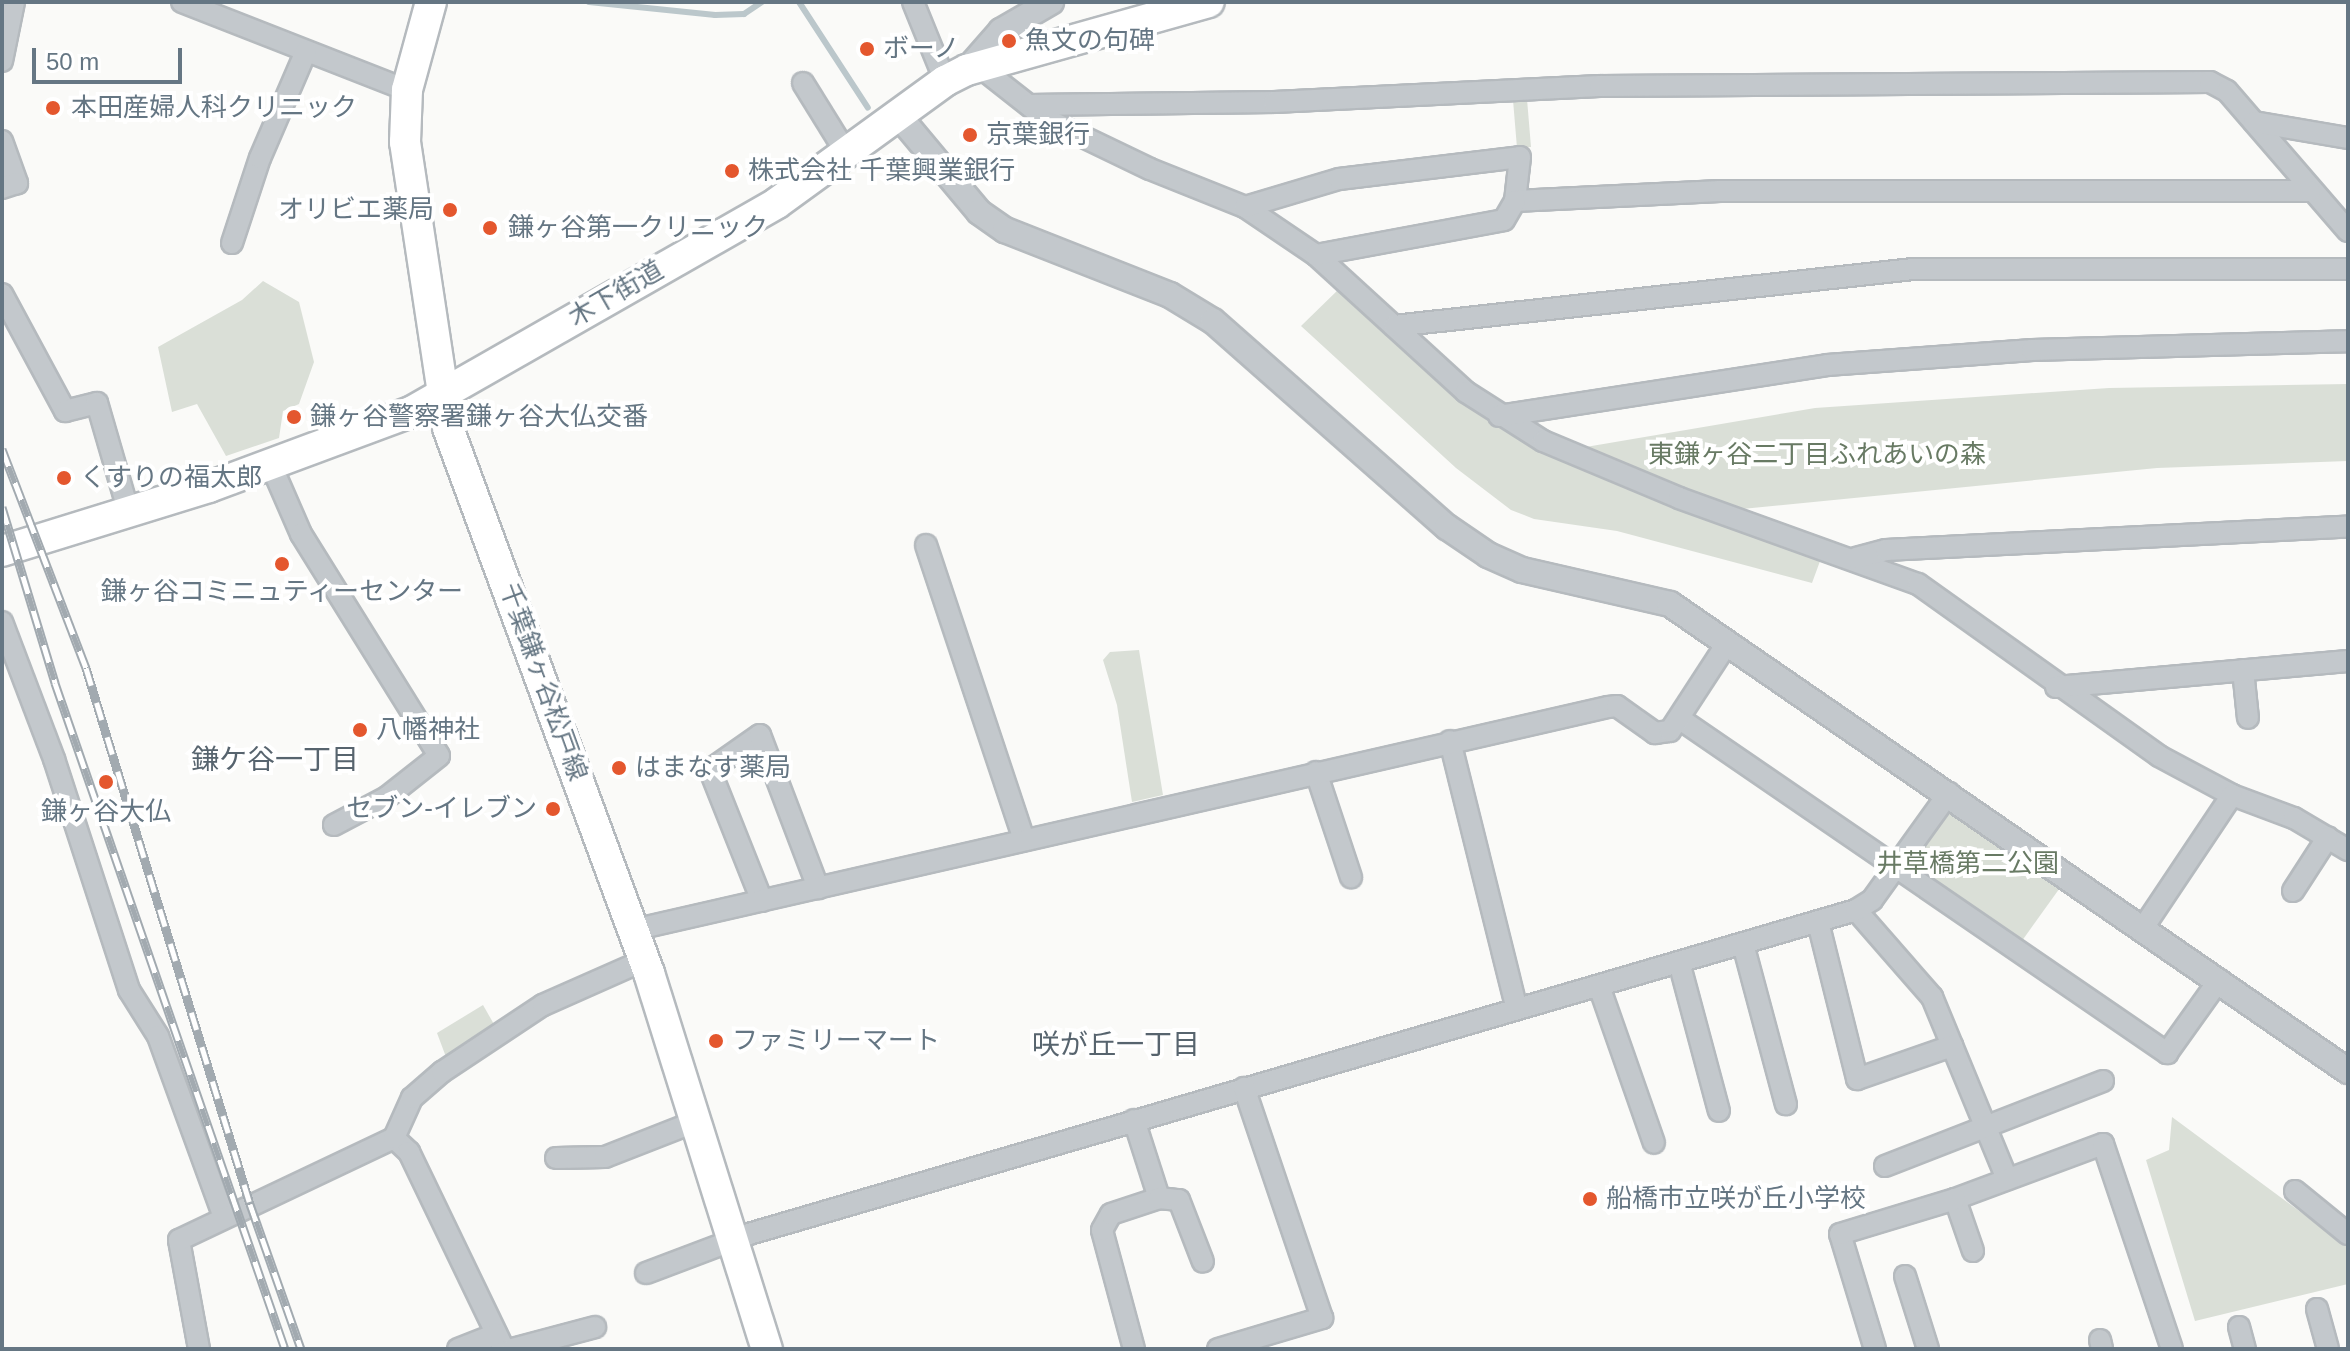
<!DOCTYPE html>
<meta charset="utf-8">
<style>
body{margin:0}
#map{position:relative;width:2350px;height:1351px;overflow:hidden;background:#fafaf8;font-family:Arial,"Noto Sans JP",sans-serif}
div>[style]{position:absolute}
.green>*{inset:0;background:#dadfd7}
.stream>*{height:6px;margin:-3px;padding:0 3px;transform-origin:3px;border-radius:3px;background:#bbc7cb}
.roads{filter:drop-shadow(2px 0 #b5babe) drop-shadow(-2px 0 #b5babe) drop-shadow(0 2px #b5babe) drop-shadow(0 -2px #b5babe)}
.minor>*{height:20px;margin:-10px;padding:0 10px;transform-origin:10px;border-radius:10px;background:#c3c8cc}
.tertiary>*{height:24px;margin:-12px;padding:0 12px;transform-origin:12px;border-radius:12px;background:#c3c8cc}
.primary>*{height:30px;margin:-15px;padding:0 15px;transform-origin:15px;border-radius:15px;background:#fff}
.rail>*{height:9px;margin-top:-4.5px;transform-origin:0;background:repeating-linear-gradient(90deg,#fff 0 18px,#a2aab0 0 36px);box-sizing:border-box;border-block:2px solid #a2aab0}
.dots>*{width:22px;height:22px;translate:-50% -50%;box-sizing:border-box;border:4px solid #fff;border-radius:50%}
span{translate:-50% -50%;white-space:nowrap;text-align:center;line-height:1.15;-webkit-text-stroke:8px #fff;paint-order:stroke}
.poi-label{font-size:26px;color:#657683}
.left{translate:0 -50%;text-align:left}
.right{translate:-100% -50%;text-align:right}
.street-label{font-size:26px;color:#657683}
.park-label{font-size:26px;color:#687a64}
.neighbourhood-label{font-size:28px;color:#57646e}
.frame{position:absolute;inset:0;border:4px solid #657683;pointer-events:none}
.scale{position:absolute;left:32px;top:48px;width:150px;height:36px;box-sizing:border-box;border:4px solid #657683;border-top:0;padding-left:10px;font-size:24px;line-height:28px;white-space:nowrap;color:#657683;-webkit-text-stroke:6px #fff;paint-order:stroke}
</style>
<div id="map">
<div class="green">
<div style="clip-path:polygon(1527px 99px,1531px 147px,1517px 148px,1513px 100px)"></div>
<div style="clip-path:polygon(263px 281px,299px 302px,314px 362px,299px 404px,283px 411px,279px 438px,226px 456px,197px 404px,172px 412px,158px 347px,242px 300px)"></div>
<div style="clip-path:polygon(1341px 287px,1466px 400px,1823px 553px,1812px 583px,1617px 531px,1534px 519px,1511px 510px,1456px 468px,1301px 326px)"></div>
<div style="clip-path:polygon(2348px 384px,2348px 461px,2157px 468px,1732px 510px,1574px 449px,1815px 408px,2109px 388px)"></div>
<div style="clip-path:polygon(1139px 650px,1163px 795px,1132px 802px,1117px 705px,1103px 660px,1110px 652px)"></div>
<div style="clip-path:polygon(1954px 809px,2062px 885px,2019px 945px,1910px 870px,1909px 863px,1945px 810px)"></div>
<div style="clip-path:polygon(483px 1005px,495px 1026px,446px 1057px,437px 1033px)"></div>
<div style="clip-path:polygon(2172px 1117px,2348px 1247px,2348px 1284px,2195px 1321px,2146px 1160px,2169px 1150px)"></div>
</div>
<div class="stream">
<div style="left:589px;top:2px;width:127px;rotate:5.9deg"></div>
<div style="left:715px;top:15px;width:29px;rotate:-2deg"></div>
<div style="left:744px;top:14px;width:22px;rotate:-34deg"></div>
<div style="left:799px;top:2px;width:126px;rotate:56.9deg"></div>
</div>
<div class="roads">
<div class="minor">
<div style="left:182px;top:2px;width:242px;rotate:21.4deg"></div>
<div style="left:913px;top:2px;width:85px;rotate:67.9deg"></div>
<div style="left:2px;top:61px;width:60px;rotate:-78.5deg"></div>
<div style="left:980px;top:67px;width:84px;rotate:38.2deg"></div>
<div style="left:1046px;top:119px;width:115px;rotate:25.7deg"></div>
<div style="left:1150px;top:169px;width:102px;rotate:21.8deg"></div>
<div style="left:1245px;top:207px;width:86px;rotate:34.1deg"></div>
<div style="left:1316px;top:255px;width:203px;rotate:42.4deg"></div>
<div style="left:1466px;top:392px;width:91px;rotate:32.5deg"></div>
<div style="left:1543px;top:441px;width:147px;rotate:22.7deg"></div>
<div style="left:1679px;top:498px;width:254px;rotate:19.8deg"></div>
<div style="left:1918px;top:584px;width:296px;rotate:35.5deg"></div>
<div style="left:2159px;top:756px;width:83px;rotate:28.1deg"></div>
<div style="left:2232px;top:795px;width:66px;rotate:20.4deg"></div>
<div style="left:2294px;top:818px;width:63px;rotate:30.7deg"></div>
<div style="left:803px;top:83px;width:84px;rotate:58.2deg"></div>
<div style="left:1029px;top:105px;width:245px;rotate:-0.7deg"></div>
<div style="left:1274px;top:102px;width:326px;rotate:-2.8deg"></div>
<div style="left:1600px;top:86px;width:610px;rotate:-0.38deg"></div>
<div style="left:2210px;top:82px;width:19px;rotate:28deg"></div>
<div style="left:2227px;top:91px;width:185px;rotate:49.2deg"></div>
<div style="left:2254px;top:122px;width:95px;rotate:9.7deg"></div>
<div style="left:2px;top:141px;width:45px;rotate:70.3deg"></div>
<div style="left:17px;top:183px;width:16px;rotate:162deg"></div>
<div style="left:1245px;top:207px;width:98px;rotate:-16.6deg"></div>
<div style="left:1339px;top:179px;width:182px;rotate:-6.9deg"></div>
<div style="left:1520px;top:157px;width:44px;rotate:96.5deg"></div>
<div style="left:1515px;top:201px;width:205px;rotate:-2.8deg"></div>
<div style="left:1720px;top:191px;width:590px"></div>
<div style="left:232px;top:243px;width:89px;rotate:-71.8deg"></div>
<div style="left:260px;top:158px;width:116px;rotate:-66.7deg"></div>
<div style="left:1316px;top:255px;width:191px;rotate:-10.5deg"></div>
<div style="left:1504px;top:220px;width:22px;rotate:-60deg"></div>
<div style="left:2px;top:294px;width:133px;rotate:61.7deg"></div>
<div style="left:65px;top:411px;width:33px;rotate:-14deg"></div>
<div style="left:97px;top:403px;width:115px;rotate:73.8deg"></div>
<div style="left:1394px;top:326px;width:523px;rotate:-6.26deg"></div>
<div style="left:1914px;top:269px;width:434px"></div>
<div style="left:1499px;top:416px;width:332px;rotate:-8.8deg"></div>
<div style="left:1827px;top:365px;width:206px;rotate:-4.2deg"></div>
<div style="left:2032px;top:350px;width:316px;rotate:-1.6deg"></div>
<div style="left:271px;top:465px;width:75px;rotate:66.5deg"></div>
<div style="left:301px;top:534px;width:261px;rotate:58.1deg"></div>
<div style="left:439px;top:756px;width:66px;rotate:141.7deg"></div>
<div style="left:387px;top:797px;width:60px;rotate:152.2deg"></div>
<div style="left:926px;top:545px;width:311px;rotate:71.6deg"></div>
<div style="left:1856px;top:558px;width:31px;rotate:-15deg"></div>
<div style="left:1886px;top:550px;width:463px;rotate:-2.9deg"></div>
<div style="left:2px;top:622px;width:147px;rotate:69.2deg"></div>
<div style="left:54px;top:759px;width:243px;rotate:72deg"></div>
<div style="left:129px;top:990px;width:54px;rotate:57.8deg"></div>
<div style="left:158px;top:1036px;width:193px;rotate:70deg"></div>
<div style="left:2243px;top:670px;width:48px;rotate:84.1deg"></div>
<div style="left:2056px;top:687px;width:293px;rotate:-5.1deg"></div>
<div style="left:1680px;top:719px;width:591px;rotate:34.44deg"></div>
<div style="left:2167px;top:1053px;width:90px;rotate:-54.5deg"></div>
<div style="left:1450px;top:741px;width:276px;rotate:76deg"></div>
<div style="left:1316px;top:772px;width:111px;rotate:71.6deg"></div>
<div style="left:2293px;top:891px;width:64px;rotate:-57.1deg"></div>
<div style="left:762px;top:901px;width:141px;rotate:-111.7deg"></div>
<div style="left:710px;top:770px;width:61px;rotate:-35deg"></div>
<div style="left:760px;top:735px;width:164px;rotate:69.2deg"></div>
<div style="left:1856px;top:910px;width:116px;rotate:48.9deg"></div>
<div style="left:1932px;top:997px;width:197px;rotate:67.6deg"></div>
<div style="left:1818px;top:922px;width:162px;rotate:76deg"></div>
<div style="left:1857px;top:1079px;width:101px;rotate:-19.2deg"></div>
<div style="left:2143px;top:928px;width:160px;rotate:-56.2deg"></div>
<div style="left:633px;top:930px;width:1000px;rotate:-12.88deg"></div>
<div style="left:1608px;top:707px;width:9px;rotate:-6deg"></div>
<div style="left:1617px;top:706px;width:47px;rotate:35.4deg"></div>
<div style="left:1655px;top:733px;width:15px;rotate:-8deg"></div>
<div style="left:1670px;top:731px;width:106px;rotate:-56.9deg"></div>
<div style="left:1743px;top:944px;width:166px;rotate:75deg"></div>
<div style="left:1679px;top:962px;width:154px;rotate:75deg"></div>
<div style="left:1599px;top:986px;width:166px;rotate:70.7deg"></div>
<div style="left:1134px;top:1120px;width:82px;rotate:72.2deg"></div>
<div style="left:394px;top:1138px;width:21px;rotate:43deg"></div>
<div style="left:409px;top:1152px;width:219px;rotate:64.3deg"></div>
<div style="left:556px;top:1158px;width:49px;rotate:-1.2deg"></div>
<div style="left:605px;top:1157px;width:99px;rotate:-21.4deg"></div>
<div style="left:1885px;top:1166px;width:234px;rotate:-21.3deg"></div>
<div style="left:2295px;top:1191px;width:68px;rotate:39.1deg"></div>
<div style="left:1973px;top:1251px;width:55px;rotate:-109.1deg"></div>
<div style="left:1955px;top:1199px;width:158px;rotate:-20.4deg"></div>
<div style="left:2103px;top:1144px;width:216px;rotate:71.4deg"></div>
<div style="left:646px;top:1273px;width:110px;rotate:-20.7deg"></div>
<div style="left:749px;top:1234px;width:1153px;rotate:-16.31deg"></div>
<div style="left:1856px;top:910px;width:19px;rotate:-32deg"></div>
<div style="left:1872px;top:900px;width:132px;rotate:-54.3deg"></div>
<div style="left:1905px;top:1276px;width:77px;rotate:72.5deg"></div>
<div style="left:2317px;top:1309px;width:41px;rotate:74.6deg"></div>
<div style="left:2239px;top:1327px;width:23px;rotate:75deg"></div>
<div style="left:2100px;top:1340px;width:9px;rotate:77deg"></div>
<div style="left:199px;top:1349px;width:111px;rotate:-100.4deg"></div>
<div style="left:179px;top:1240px;width:238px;rotate:-25.4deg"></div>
<div style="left:394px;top:1138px;width:44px;rotate:-65.8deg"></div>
<div style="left:412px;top:1098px;width:40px;rotate:-41deg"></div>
<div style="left:442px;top:1072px;width:121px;rotate:-33.6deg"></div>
<div style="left:543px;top:1005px;width:96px;rotate:-23.9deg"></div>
<div style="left:458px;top:1349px;width:41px;rotate:-21.5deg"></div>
<div style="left:512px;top:1349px;width:86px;rotate:-14.8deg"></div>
<div style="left:1134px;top:1349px;width:123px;rotate:-105.1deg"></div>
<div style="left:1102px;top:1230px;width:18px;rotate:-61deg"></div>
<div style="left:1111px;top:1214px;width:51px;rotate:-18.4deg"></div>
<div style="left:1159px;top:1198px;width:20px;rotate:6deg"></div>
<div style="left:1179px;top:1200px;width:66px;rotate:68.8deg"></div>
<div style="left:1218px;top:1349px;width:109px;rotate:-16.6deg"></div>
<div style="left:1322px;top:1318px;width:243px;rotate:-108.7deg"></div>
<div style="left:1875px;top:1349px;width:120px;rotate:-106.9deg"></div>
<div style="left:1840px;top:1234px;width:120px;rotate:-16.9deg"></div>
</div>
<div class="tertiary">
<div style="left:967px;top:70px;width:52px;rotate:-48.9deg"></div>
<div style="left:1001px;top:31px;width:58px;rotate:-30.1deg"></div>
<div style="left:898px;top:115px;width:126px;rotate:50.1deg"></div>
<div style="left:979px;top:212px;width:32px;rotate:35deg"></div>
<div style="left:1005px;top:230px;width:177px;rotate:21.5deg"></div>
<div style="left:1170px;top:295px;width:50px;rotate:31.2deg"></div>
<div style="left:1213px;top:321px;width:312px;rotate:41.4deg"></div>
<div style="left:1447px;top:527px;width:50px;rotate:34.3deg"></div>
<div style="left:1488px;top:555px;width:37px;rotate:24deg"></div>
<div style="left:1522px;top:570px;width:152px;rotate:12.9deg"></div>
<div style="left:1670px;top:604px;width:823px;rotate:34.56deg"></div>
</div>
<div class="primary">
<div style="left:431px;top:2px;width:91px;rotate:105.3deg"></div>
<div style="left:407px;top:90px;width:52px;rotate:92.2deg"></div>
<div style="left:405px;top:142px;width:289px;rotate:81.4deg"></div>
<div style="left:448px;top:428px;width:581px;rotate:69.76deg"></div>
<div style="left:649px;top:973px;width:394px;rotate:72.6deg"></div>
<div style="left:2px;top:551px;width:217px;rotate:-17.2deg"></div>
<div style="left:209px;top:487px;width:215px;rotate:-20.4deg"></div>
<div style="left:411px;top:412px;width:421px;rotate:-29.7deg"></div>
<div style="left:777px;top:203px;width:208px;rotate:-36deg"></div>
<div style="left:945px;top:81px;width:25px;rotate:-27deg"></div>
<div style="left:967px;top:70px;width:251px;rotate:-15.7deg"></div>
</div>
</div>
<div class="rail">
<div style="left:2px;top:449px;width:235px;rotate:69deg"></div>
<div style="left:86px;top:668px;width:561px;rotate:72.99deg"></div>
<div style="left:250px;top:1204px;width:154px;rotate:70.6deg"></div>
<div style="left:2px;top:507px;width:184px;rotate:73.2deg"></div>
<div style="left:55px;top:683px;width:705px;rotate:70.95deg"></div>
</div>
<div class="dots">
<div style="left:1009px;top:41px;background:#e4572e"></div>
<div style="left:867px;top:49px;background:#e4572e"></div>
<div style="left:53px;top:108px;background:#e4572e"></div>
<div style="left:970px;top:135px;background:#e4572e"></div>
<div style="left:732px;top:171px;background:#e4572e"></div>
<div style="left:450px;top:210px;background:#e4572e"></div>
<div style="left:490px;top:228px;background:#e4572e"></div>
<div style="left:294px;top:417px;background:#e4572e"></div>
<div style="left:64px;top:478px;background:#e4572e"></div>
<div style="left:282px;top:564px;background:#e4572e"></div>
<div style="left:360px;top:730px;background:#e4572e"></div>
<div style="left:619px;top:768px;background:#e4572e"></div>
<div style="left:106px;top:782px;background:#e4572e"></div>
<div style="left:553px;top:809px;background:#e4572e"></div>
<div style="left:716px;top:1041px;background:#e4572e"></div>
<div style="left:1590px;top:1199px;background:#e4572e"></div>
</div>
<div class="poi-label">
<span class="left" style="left:1025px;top:41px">魚文の句碑</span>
<span class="left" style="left:883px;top:49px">ボーノ</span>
<span class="left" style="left:71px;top:108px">本田産婦人科クリニック</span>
<span class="left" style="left:986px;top:135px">京葉銀行</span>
<span class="left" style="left:748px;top:171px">株式会社 千葉興業銀行</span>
<span class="right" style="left:434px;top:210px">オリビエ薬局</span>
<span class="left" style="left:508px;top:228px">鎌ヶ谷第一クリニック</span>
<span class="left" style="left:310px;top:417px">鎌ヶ谷警察署鎌ヶ谷大仏交番</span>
<span class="left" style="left:80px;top:478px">くすりの福太郎</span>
<span style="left:282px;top:592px">鎌ヶ谷コミニュティーセンター</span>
<span class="left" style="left:376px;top:730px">八幡神社</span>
<span class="left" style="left:635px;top:768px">はまなす薬局</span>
<span class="right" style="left:537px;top:809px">セブン-イレブン</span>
<span style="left:106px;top:812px">鎌ヶ谷大仏</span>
<span class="left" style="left:732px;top:1041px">ファミリーマート</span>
<span class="left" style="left:1606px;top:1199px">船橋市立咲が丘小学校</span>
</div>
<div class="street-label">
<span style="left:616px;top:294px;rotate:-30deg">木下街道</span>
<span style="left:543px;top:682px;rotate:70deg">千葉鎌ヶ谷松戸線</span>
</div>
<div class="park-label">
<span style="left:1817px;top:455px">東鎌ヶ谷二丁目ふれあいの森</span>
<span style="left:1968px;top:864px">井草橋第二公園</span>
</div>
<div class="neighbourhood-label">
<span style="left:275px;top:760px">鎌ケ谷一丁目</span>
<span style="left:1116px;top:1045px">咲が丘一丁目</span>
</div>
<div class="frame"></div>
<div class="scale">50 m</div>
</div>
